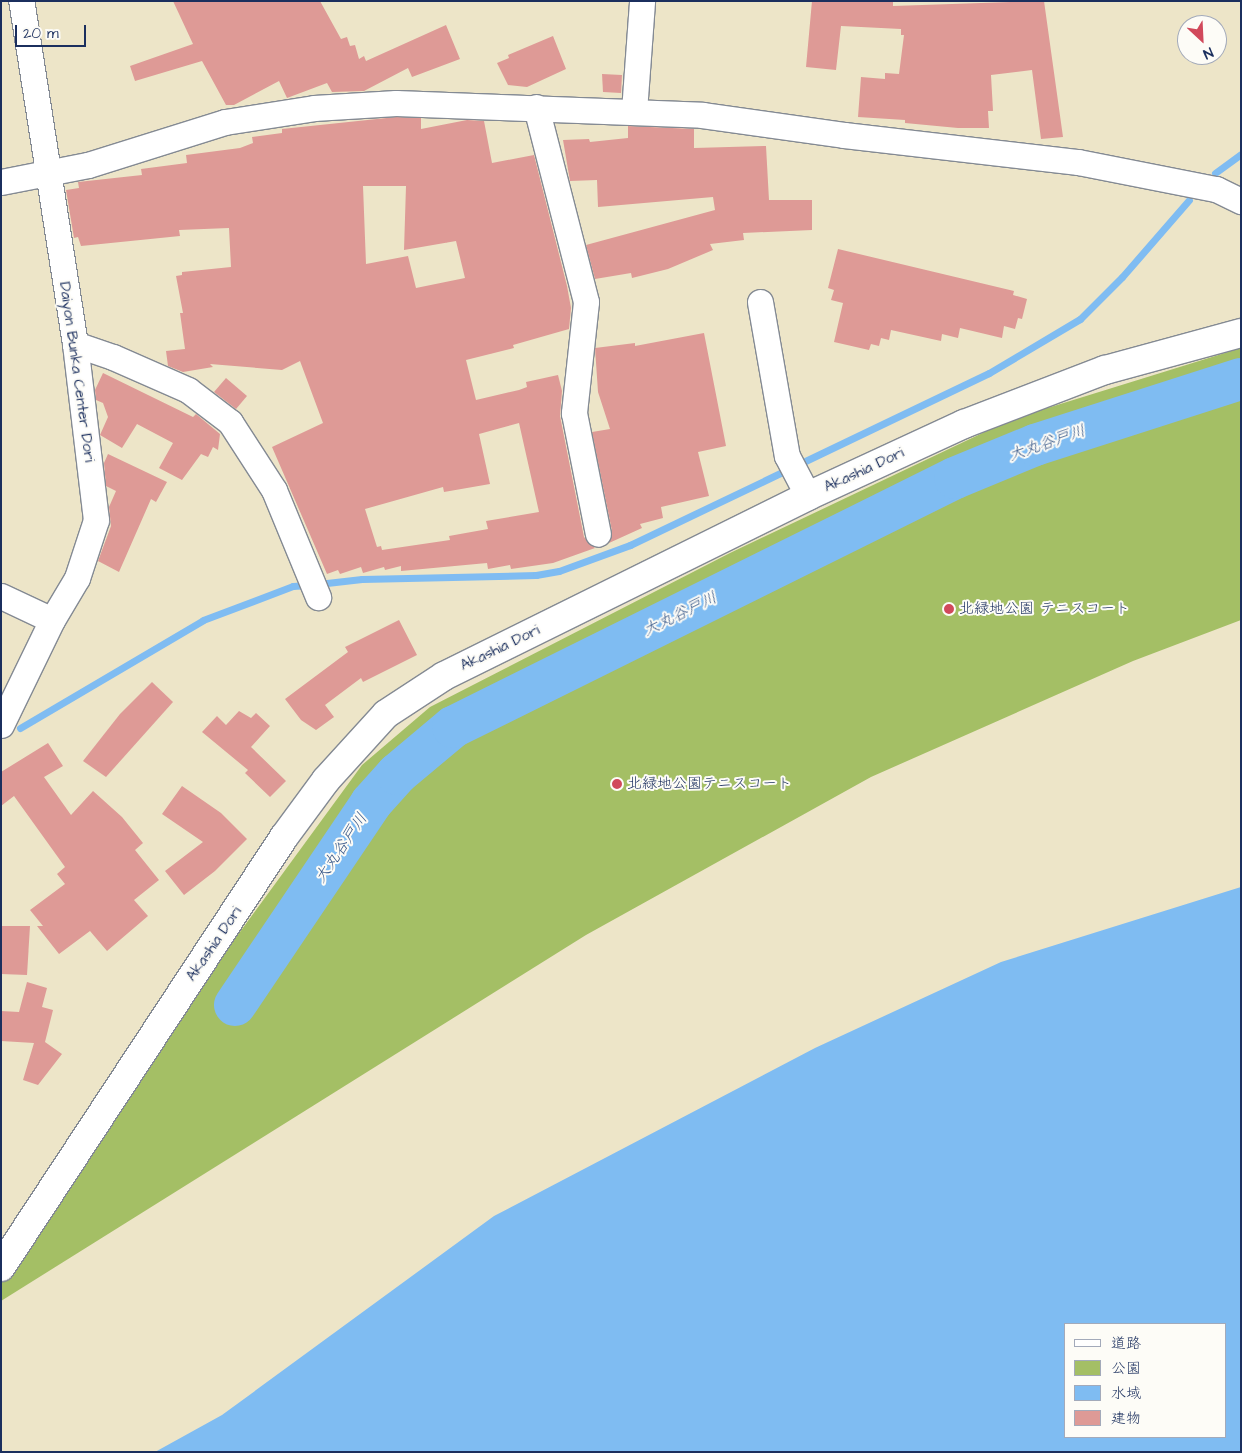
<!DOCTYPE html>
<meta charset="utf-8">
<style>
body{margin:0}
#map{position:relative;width:1242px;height:1453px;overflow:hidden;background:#ede5c8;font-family:"Architects Daughter","Klee One",sans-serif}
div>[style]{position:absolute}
.green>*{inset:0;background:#a4bf65}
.water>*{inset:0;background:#7fbcf2}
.stream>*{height:7px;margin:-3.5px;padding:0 3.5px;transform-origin:3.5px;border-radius:3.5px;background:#7fbcf2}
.river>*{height:42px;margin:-21px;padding:0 21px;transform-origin:21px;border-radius:21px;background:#7fbcf2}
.building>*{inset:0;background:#de9a96}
.roads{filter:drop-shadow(1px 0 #848a93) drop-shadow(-1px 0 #848a93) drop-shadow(0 1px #848a93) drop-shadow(0 -1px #848a93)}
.street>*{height:25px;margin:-12.5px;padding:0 12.5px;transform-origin:12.5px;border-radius:12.5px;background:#fff}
.secondary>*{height:28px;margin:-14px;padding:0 14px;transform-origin:14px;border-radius:14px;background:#fff}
.dots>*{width:14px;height:14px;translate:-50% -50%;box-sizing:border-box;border:2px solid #fdfcf7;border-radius:50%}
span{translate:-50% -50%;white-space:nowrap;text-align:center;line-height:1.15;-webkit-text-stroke:4px #fdfcf7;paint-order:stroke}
.street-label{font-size:15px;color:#1b2f5e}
.poi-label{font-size:15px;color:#1b2f5e}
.left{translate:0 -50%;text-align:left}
.water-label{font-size:16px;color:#39598a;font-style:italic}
.frame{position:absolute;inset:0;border:2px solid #1b2f5e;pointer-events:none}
.legend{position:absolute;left:1064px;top:1323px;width:162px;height:115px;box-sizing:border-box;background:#fdfcf7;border:1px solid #a3aaba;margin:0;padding:6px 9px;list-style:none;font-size:15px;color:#1b2f5e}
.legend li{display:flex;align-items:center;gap:10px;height:25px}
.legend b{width:25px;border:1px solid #a3aaba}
.north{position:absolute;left:1177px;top:15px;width:50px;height:50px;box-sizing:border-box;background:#fdfcf7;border:1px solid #a3aaba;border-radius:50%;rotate:155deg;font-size:14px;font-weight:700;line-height:20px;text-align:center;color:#1b2f5e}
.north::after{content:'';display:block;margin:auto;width:18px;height:22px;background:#d1495b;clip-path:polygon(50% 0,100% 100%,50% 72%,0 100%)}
.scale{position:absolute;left:15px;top:25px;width:71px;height:22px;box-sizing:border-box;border:2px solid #1b2f5e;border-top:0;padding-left:6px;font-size:15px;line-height:18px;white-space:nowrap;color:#1b2f5e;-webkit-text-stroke:4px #fdfcf7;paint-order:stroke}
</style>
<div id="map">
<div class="green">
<div style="clip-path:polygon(1241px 348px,1241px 620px,1133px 661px,871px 777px,586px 935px,1px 1301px,1px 1283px,215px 966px,362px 765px,430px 707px,730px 553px,1012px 419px)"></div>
</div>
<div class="water">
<div style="clip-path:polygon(evenodd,1241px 887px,1241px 1452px,155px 1452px,222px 1415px,494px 1216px,815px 1048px,1001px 962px,1241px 887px,1066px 1324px,1226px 1324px,1226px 1437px,1066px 1437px,1066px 1324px)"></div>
</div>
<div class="stream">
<div style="left:1215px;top:173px;width:32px;rotate:-36deg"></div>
<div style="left:318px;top:584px;width:44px;rotate:-6.5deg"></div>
<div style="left:362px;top:579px;width:174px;rotate:-1.3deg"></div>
<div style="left:536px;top:575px;width:23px;rotate:-10deg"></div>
<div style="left:559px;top:571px;width:76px;rotate:-20.1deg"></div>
<div style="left:630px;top:545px;width:398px;rotate:-25.6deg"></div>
<div style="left:989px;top:373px;width:106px;rotate:-30.7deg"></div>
<div style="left:1080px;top:319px;width:59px;rotate:-45deg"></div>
<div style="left:1122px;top:277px;width:102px;rotate:-49deg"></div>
<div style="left:20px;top:728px;width:212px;rotate:-30.5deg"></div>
<div style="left:203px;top:620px;width:96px;rotate:-20.7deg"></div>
<div style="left:293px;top:586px;width:15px;rotate:-4deg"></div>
</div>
<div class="river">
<div style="left:235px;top:1005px;width:244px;rotate:-56deg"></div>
<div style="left:371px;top:803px;width:39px;rotate:-48deg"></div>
<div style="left:397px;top:774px;width:73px;rotate:-40deg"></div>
<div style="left:453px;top:727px;width:560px;rotate:-26.38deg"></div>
<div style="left:955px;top:478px;width:87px;rotate:-22.4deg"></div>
<div style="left:1035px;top:445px;width:216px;rotate:-17.8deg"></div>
</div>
<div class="building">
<div style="clip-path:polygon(173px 1px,320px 1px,341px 39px,347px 37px,350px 46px,355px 45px,359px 59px,364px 56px,366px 61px,446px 25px,460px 59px,412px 77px,408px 68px,364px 91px,332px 92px,327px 83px,287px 98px,279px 81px,234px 105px,226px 105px,202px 61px,135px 81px,130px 66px,193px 44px)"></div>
<div style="clip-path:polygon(812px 1px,893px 1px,893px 6px,1044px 1px,1063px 137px,1041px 139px,1032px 70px,991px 75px,993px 111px,988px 111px,989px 128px,958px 128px,905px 123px,905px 120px,858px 117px,861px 77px,885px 79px,885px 73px,899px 74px,904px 35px,901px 35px,901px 29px,841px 26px,836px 70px,806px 67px)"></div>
<div style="clip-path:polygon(553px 36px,566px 69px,527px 87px,508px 85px,497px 63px,509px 58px,508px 55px)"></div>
<div style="clip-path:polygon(602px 74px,622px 75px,621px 93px,603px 92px)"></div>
<div style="clip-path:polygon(evenodd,396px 117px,421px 118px,421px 129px,467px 120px,484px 121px,492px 163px,534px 155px,567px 286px,571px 308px,569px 329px,513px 345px,514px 348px,466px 360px,476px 400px,519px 390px,527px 387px,526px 382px,558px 375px,562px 391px,560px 416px,584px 537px,595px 548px,553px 563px,511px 569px,510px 565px,488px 569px,487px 563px,401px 571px,401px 566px,385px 570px,384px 567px,363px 573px,361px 567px,340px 574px,338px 570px,327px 574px,272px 447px,323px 423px,300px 361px,282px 370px,210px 364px,213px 367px,183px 372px,168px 366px,166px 351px,185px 349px,180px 313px,183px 313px,176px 276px,182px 275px,182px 272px,231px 267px,229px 228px,179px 230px,180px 236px,81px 246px,78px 237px,74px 238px,66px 190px,79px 188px,78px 182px,142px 175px,141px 169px,187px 163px,186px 155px,240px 148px,253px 143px,252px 137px,282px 133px,282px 129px,396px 117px,363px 186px,406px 186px,404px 250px,456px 241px,465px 278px,416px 288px,408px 256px,366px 264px,363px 186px,396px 117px,519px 423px,539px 512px,486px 521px,488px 529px,449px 536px,450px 540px,382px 550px,381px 546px,377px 547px,365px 509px,443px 487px,444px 492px,490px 484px,479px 434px,519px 423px)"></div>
<div style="clip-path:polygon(628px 126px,694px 129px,694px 148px,766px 146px,769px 200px,812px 200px,812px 230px,743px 233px,744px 240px,710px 244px,713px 250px,668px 269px,632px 278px,631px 273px,595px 279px,586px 245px,715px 210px,713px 197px,598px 207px,597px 180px,570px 181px,563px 140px,589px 139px,590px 142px,628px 138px)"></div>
<div style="clip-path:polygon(838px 249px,1014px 291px,1013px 295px,1027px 299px,1022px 319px,1018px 318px,1015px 329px,1004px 326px,1002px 338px,960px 328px,958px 338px,942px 334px,941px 341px,891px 330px,889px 340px,881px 338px,879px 346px,871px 344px,869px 350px,834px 342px,843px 303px,831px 300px,834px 290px,828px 288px)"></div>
<div style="clip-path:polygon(704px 333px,726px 446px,698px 452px,709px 496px,661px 507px,663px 518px,640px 524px,642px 528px,609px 543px,612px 531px,592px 432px,610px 429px,598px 392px,595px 348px,635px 343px,635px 346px)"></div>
<div style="clip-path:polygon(103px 373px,193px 417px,196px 414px,220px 434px,218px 450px,213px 447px,208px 457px,201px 454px,182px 480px,159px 468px,173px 443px,137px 424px,122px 448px,100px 435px,108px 417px,103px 403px,96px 400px,95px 390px)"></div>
<div style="clip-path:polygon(226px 378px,247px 396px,236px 409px,214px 392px)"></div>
<div style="clip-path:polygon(108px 454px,167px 482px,156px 502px,151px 499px,119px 572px,98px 561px,111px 526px,109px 507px,116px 491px,106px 486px,104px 463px)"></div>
<div style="clip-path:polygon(399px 620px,417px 655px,363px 682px,361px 678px,325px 705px,334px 717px,316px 730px,301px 720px,285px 699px,348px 652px,345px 647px)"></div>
<div style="clip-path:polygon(152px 682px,173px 702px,106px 777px,83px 761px,120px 714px)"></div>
<div style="clip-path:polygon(239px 711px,251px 718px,256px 713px,270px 726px,251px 747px,286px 781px,270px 797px,245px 773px,248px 770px,202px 732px,217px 716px,226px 725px)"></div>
<div style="clip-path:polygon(48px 743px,63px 766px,44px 777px,71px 815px,93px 791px,122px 817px,143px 843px,135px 850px,159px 880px,134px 900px,148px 916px,107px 951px,90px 931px,59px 954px,37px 926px,43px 926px,30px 910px,65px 884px,57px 874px,65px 867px,14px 796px,1px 806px,1px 772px)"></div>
<div style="clip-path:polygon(182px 786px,221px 813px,247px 839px,215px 871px,184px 895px,165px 871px,203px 842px,162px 814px)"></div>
<div style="clip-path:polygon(1px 926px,30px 926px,27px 975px,1px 974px)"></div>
<div style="clip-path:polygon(27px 982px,47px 988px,42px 1007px,53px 1010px,45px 1042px,62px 1054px,38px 1085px,23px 1080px,34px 1043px,1px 1041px,1px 1011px,19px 1012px)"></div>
</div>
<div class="roads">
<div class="street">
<div style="left:536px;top:107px;width:201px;rotate:75.6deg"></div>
<div style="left:586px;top:302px;width:112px;rotate:96.2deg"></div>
<div style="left:574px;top:413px;width:123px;rotate:78.8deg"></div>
<div style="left:634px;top:111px;width:110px;rotate:-85.8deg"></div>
<div style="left:1px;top:182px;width:89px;rotate:-11.1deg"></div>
<div style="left:88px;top:165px;width:144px;rotate:-17.4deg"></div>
<div style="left:225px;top:122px;width:90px;rotate:-8.9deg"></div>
<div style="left:314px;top:108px;width:82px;rotate:-3.5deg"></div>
<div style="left:396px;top:103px;width:306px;rotate:2.2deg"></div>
<div style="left:702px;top:115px;width:143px;rotate:8deg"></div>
<div style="left:844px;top:135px;width:236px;rotate:6.6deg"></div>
<div style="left:1078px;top:162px;width:141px;rotate:11.1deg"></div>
<div style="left:1216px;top:189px;width:28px;rotate:26deg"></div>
<div style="left:760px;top:302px;width:156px;rotate:80.1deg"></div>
<div style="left:787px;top:456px;width:45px;rotate:62.3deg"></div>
<div style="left:75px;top:344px;width:40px;rotate:18.9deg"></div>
<div style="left:113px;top:357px;width:82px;rotate:23.7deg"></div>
<div style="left:188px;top:390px;width:53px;rotate:37.3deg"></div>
<div style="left:230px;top:422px;width:81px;rotate:57.1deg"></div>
<div style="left:274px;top:490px;width:116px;rotate:67.6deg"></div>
<div style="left:1px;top:596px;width:56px;rotate:25.2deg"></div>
<div style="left:1px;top:725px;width:117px;rotate:-64.1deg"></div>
<div style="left:52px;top:620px;width:49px;rotate:-59.2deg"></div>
<div style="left:77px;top:578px;width:61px;rotate:-71.9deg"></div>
<div style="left:96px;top:520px;width:177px;rotate:-96.8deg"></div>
<div style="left:75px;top:344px;width:347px;rotate:-98.9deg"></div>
</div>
<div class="secondary">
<div style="left:1px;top:1267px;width:515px;rotate:-56.65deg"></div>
<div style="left:284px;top:837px;width:71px;rotate:-53.6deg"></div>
<div style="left:326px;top:780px;width:89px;rotate:-47.7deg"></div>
<div style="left:386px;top:714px;width:69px;rotate:-33.2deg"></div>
<div style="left:444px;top:676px;width:406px;rotate:-26.3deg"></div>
<div style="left:808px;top:496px;width:172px;rotate:-24.8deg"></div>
<div style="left:964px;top:424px;width:151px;rotate:-21deg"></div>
<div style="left:1105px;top:370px;width:141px;rotate:-15.2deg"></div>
</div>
</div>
<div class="dots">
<div style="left:949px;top:609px;background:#d1495b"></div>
<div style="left:617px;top:784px;background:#d1495b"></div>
</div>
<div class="street-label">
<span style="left:77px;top:372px;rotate:82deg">Daiyon Bunka Center Dori</span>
<span style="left:864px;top:470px;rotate:-25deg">Akashia Dori</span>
<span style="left:500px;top:648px;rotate:-26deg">Akashia Dori</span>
<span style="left:214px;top:944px;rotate:-56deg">Akashia Dori</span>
</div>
<div class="poi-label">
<span class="left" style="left:959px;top:609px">北緑地公園 テニスコート</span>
<span class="left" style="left:627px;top:784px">北緑地公園テニスコート</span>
</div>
<div class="water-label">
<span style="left:1047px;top:443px;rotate:-19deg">大丸谷戸川</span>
<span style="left:680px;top:614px;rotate:-26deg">大丸谷戸川</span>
<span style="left:341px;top:848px;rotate:-56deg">大丸谷戸川</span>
</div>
<div class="frame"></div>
<ul class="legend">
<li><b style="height:6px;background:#fff"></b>道路</li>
<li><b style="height:14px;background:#a4bf65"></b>公園</li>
<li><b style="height:14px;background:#7fbcf2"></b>水域</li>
<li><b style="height:14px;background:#de9a96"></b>建物</li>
</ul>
<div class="north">N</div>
<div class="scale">20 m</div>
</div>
